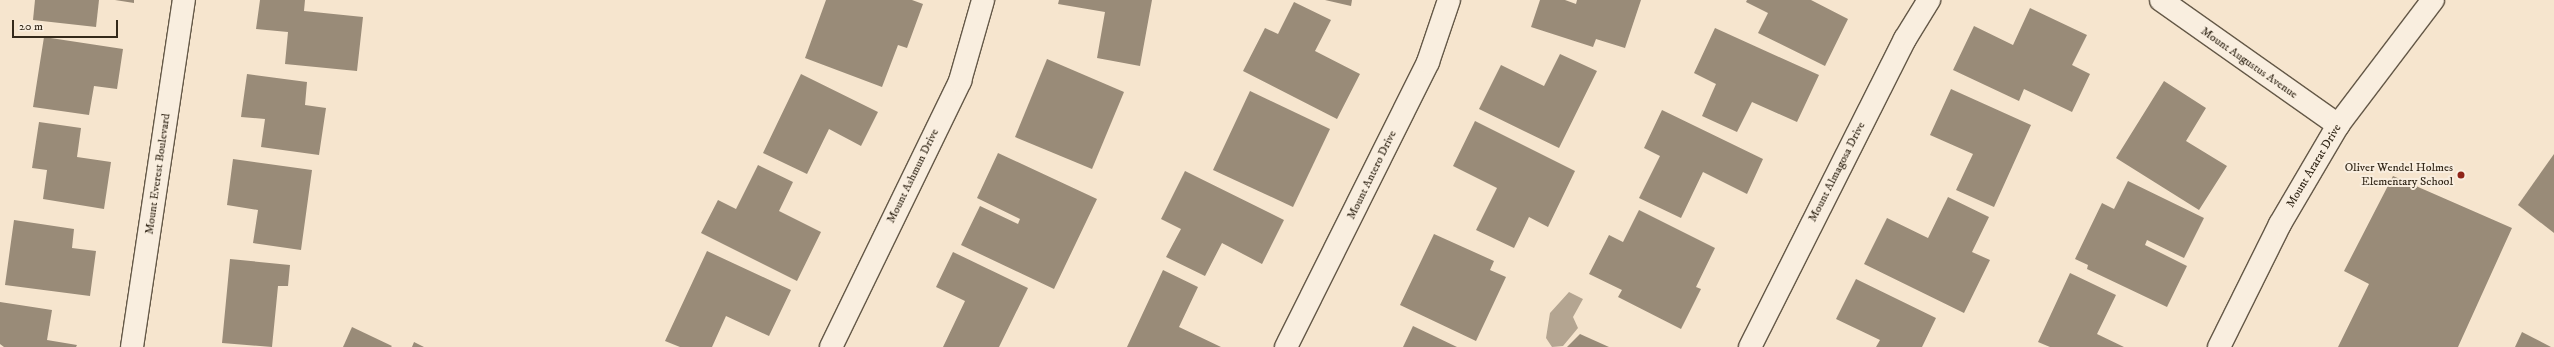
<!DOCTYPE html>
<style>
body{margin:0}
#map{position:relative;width:2554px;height:347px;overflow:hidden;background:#f6e5ce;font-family:"IM FELL DW Pica",serif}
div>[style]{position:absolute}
.water>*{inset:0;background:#b4a591}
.building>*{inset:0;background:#998b78}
.roads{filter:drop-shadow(1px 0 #645847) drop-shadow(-1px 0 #645847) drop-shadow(0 1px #645847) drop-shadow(0 -1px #645847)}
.street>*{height:22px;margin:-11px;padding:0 11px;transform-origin:11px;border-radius:11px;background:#f9eedf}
.secondary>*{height:22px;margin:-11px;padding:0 11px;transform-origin:11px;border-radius:11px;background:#f9eedf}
.dots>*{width:11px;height:11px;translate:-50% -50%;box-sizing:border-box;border:2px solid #f9eedf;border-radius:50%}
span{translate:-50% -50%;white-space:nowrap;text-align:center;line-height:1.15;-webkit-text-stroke:4px #f9eedf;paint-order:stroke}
.street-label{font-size:12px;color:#34291a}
.poi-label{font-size:12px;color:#34291a}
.right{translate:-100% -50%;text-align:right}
.scale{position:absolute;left:12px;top:20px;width:106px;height:18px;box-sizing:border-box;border:2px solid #34291a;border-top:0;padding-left:5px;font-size:12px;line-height:14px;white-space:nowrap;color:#34291a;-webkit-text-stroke:3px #f9eedf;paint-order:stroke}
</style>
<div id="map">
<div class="water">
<div style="clip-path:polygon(1569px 292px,1583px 299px,1573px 317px,1578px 328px,1563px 346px,1552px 347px,1546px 338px,1550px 313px)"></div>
</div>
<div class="building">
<div style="clip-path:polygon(35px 0,99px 0,96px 27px,33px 20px)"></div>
<div style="clip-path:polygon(115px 0,134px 0,134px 3px)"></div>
<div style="clip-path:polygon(260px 0,305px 0,304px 11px,363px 17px,357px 71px,285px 64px,288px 32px,256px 29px)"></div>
<div style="clip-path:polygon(826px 0,912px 0,923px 4px,907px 48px,898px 45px,882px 87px,805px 58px)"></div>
<div style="clip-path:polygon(1059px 0,1152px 0,1140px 66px,1097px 58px,1105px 12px,1058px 4px)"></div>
<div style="clip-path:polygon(1325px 0,1352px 0,1351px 6px)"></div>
<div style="clip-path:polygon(1540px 0,1565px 0,1576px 4px,1577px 0,1641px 0,1625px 48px,1596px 39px,1593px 47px,1531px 27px)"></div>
<div style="clip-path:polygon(1747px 0,1811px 0,1848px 19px,1825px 66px,1758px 33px,1768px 13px,1746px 2px)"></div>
<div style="clip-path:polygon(1294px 2px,1331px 20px,1315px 51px,1360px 74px,1337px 119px,1243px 71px,1265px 28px,1278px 34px)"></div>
<div style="clip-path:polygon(2030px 8px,2087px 35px,2072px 65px,2090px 74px,2072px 112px,2024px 89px,2019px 101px,1953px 70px,1974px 26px,2013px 45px)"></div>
<div style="clip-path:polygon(1715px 28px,1819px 75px,1797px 122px,1752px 102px,1737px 132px,1702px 116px,1716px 84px,1694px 73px)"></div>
<div style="clip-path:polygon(44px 37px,123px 49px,117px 89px,94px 86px,89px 115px,33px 107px)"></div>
<div style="clip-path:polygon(1560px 54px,1597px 71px,1559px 148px,1479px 109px,1501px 65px,1544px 86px)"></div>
<div style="clip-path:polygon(1047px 59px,1124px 92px,1092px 169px,1015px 137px)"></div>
<div style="clip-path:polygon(247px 74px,307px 82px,305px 105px,326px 108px,319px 155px,261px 147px,265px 119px,241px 117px)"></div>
<div style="clip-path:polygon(801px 74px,878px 112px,861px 146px,829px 129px,807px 174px,763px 153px)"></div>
<div style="clip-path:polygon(2164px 81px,2206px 108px,2186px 141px,2227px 166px,2199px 210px,2116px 158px)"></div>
<div style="clip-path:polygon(1951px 89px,2031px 125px,1994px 207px,1956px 190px,1973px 154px,1930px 135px)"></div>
<div style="clip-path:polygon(1250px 91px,1330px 129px,1293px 207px,1213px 170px)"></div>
<div style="clip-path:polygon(1662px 110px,1763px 159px,1747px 194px,1703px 172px,1681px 218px,1639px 198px,1660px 156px,1644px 148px)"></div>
<div style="clip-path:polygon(1475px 121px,1575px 171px,1548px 227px,1529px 217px,1514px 248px,1476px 230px,1497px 188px,1453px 166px)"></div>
<div style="clip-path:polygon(39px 122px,81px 128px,77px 157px,111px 162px,104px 209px,43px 199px,47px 170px,32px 168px)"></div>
<div style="clip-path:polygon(998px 153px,1097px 199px,1054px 289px,961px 245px,980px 206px,1018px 224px,1020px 219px,977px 198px)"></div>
<div style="clip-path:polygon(2554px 154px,2554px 233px,2518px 205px)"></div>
<div style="clip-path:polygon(233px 159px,312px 170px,301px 250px,253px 243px,258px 210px,227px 205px)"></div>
<div style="clip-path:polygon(758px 165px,793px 182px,779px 211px,821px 232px,797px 281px,701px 233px,718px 200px,736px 209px)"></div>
<div style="clip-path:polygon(1185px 171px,1284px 220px,1262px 264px,1222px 243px,1205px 276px,1166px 257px,1181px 229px,1161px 219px)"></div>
<div style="clip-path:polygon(2393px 176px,2512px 228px,2458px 347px,2338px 347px,2369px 284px,2344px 271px)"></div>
<div style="clip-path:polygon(2128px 181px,2204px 218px,2184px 258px,2147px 240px,2145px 245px,2187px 266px,2167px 307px,2087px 269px,2088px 265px,2075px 259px,2102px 203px,2114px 209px)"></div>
<div style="clip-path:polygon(1948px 197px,1989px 217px,1972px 252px,1990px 260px,1964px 313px,1864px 264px,1887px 218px,1928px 238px)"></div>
<div style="clip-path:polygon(1639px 210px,1715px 248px,1696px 287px,1701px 289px,1681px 329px,1618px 297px,1622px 290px,1589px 274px,1609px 235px,1623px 242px)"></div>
<div style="clip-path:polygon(14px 220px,74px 229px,72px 248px,96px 251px,90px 296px,5px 285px)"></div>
<div style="clip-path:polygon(1434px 234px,1494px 261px,1490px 270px,1506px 277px,1476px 341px,1400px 305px)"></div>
<div style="clip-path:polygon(707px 251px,791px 290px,769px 336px,726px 316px,712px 347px,680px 347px,665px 341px)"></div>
<div style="clip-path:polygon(953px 252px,1028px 288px,999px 347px,943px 347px,965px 301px,936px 287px)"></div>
<div style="clip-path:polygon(230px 259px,290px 265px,288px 286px,278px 286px,272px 347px,222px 343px)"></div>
<div style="clip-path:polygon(1163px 270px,1198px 287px,1179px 327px,1221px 347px,1127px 347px)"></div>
<div style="clip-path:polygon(2070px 273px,2116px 295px,2097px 334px,2124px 347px,2050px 347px,2038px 342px)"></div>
<div style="clip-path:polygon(1856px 279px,1936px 318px,1922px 347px,1876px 347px,1880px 340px,1836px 319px)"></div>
<div style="clip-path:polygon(0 302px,52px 310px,47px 340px,77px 345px,76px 347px,4px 347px,0 344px)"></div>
<div style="clip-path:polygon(1413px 326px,1457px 347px,1403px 347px)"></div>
<div style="clip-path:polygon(352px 327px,392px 346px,391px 347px,343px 347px)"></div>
<div style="clip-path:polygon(2522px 332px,2551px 347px,2515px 347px)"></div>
<div style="clip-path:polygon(1580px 334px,1609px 347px,1567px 347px)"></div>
<div style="clip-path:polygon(414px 342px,424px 347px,412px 347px)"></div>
</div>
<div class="roads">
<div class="street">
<div style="left:2161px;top:0;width:217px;rotate:35.2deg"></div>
<div style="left:132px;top:347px;width:351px;rotate:-81.5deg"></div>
<div style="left:831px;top:347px;width:296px;rotate:-64.1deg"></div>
<div style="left:960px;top:81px;width:84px;rotate:-74.1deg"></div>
<div style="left:1286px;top:347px;width:318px;rotate:-63.5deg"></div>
<div style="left:1428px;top:62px;width:65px;rotate:-71.3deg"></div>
<div style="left:1750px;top:347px;width:345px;rotate:-63.3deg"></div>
<div style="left:1905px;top:39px;width:46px;rotate:-58.4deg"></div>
</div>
<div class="secondary">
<div style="left:2219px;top:347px;width:137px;rotate:-63.6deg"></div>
<div style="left:2280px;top:224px;width:115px;rotate:-59.6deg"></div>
<div style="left:2338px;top:125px;width:157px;rotate:-52.8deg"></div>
</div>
</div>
<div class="dots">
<div style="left:2461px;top:175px;background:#8f2418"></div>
</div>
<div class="street-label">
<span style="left:2249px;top:63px;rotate:35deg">Mount Augustus Avenue</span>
<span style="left:2314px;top:166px;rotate:-59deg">Mount Ararat Drive</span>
<span style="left:1837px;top:172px;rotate:-63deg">Mount Almagosa Drive</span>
<span style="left:158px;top:174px;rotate:-82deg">Mount Everest Boulevard</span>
<span style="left:1372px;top:175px;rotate:-64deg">Mount Antero Drive</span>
<span style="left:913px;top:176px;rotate:-64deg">Mount Ashmun Drive</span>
</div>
<div class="poi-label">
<span class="right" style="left:2453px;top:175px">Oliver Wendel Holmes<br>Elementary School</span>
</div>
<div class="scale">20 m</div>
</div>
